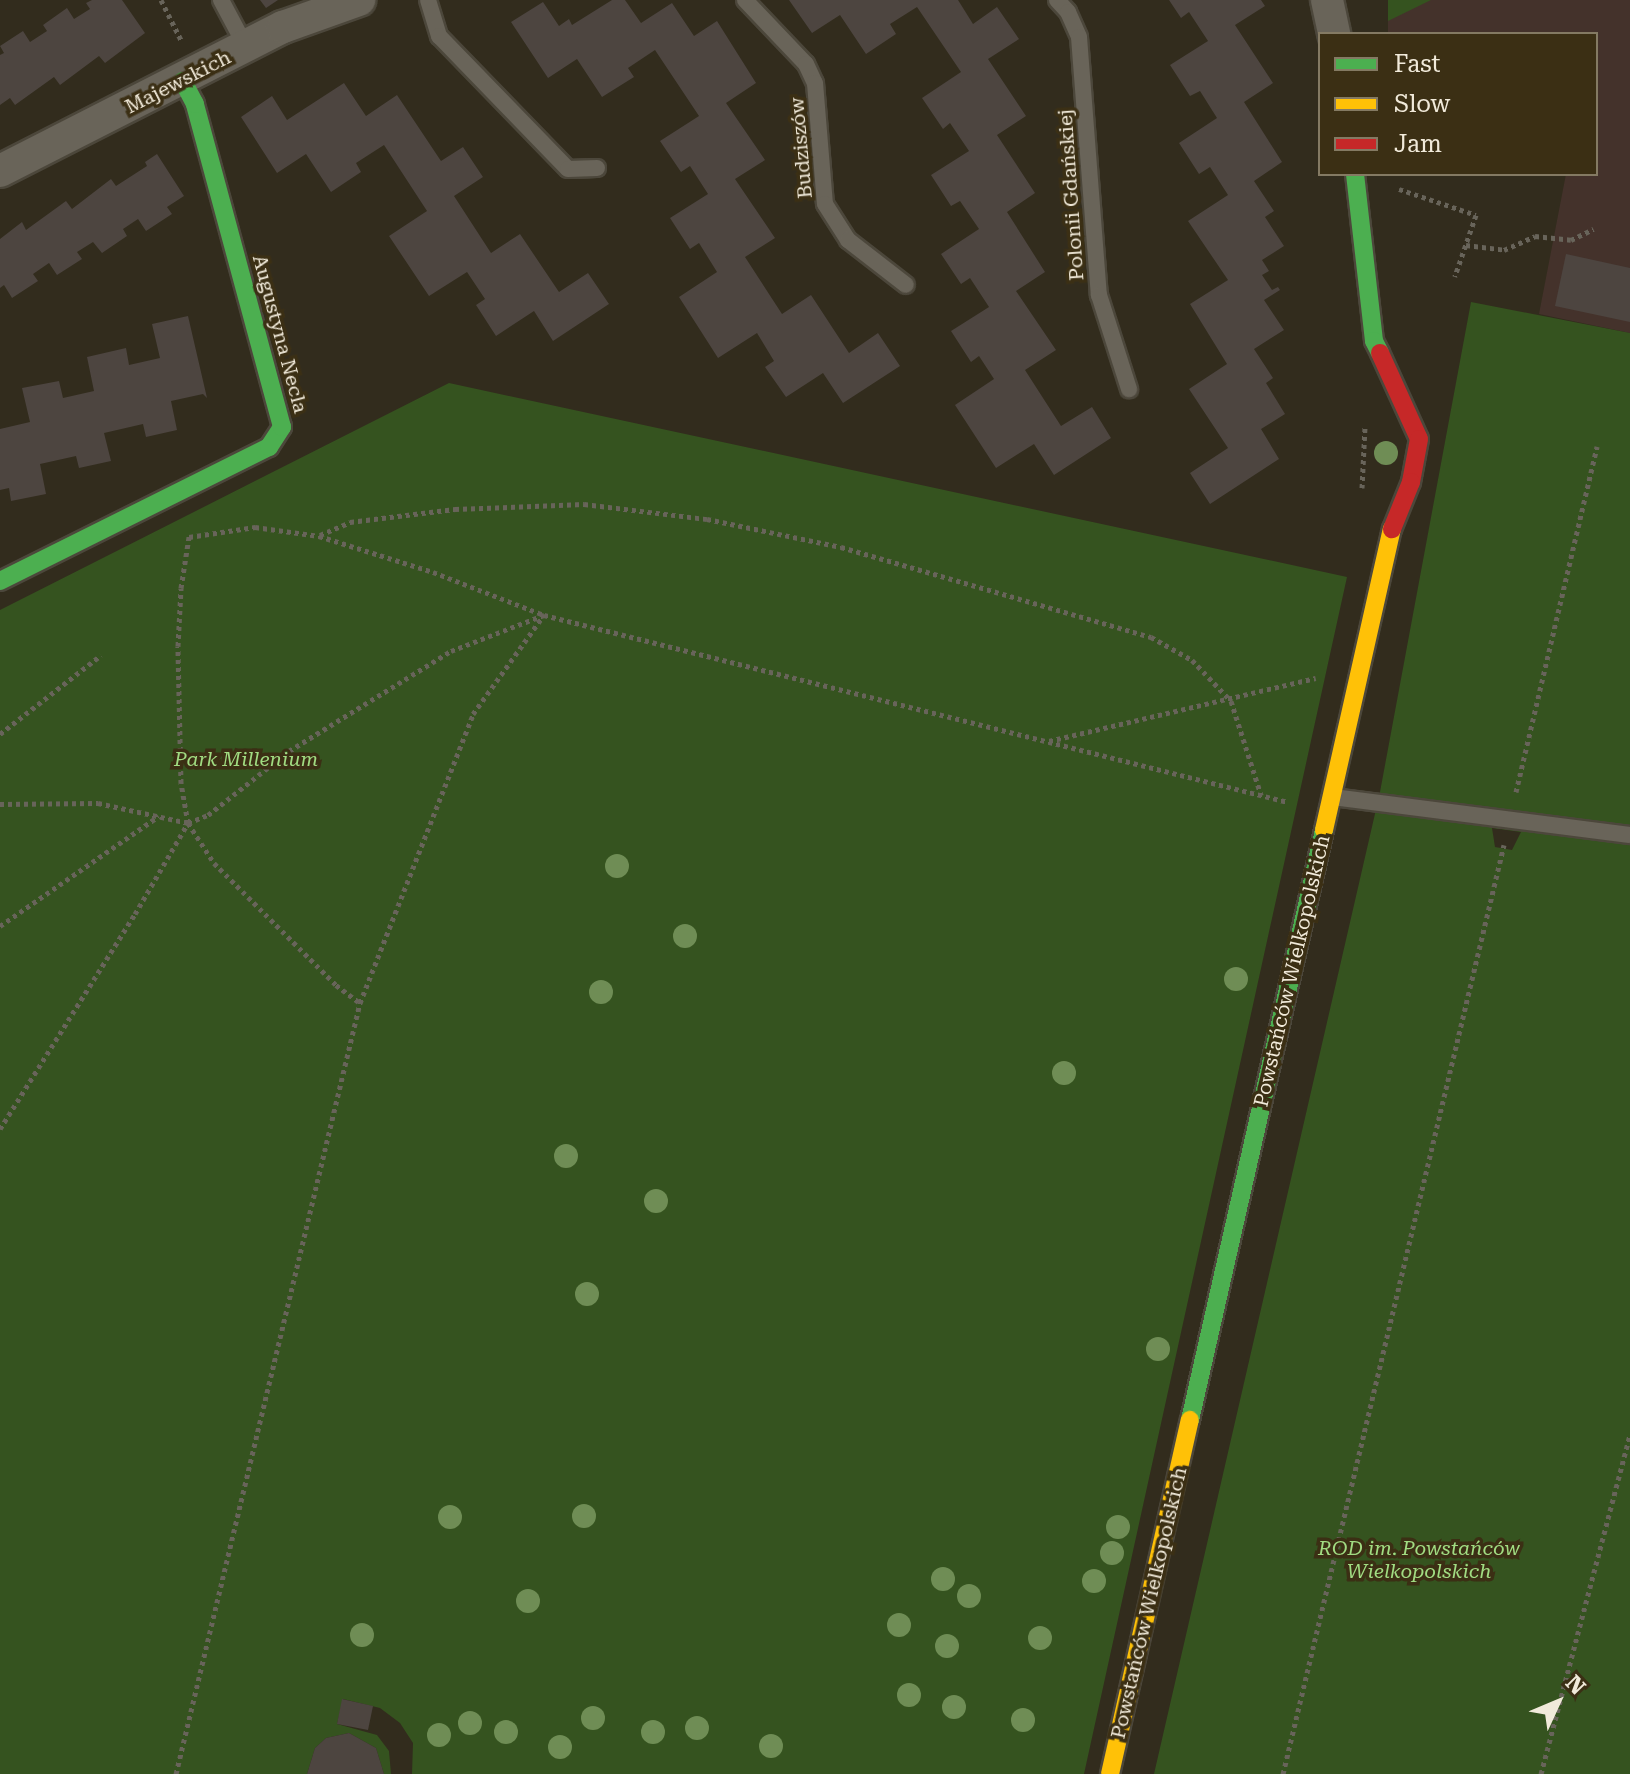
<!DOCTYPE html>
<meta charset="utf-8">
<style>
body{margin:0}
#map{position:relative;width:1630px;height:1774px;overflow:hidden;background:#322c1d;font-family:"Roboto Serif",serif}
div>[style]{position:absolute}
.medical>*{inset:0;background:#44322b}
.green>*{inset:0;background:#35531f}
.building>*{inset:0;background:#4d4540}
.path>*{height:5px;margin-top:-2.5px;transform-origin:0;background:repeating-linear-gradient(90deg,#68645a 0 4px,transparent 0 8px)}
.roads{filter:drop-shadow(2px 0 #4c473b) drop-shadow(-2px 0 #4c473b) drop-shadow(0 2px #4c473b) drop-shadow(0 -2px #4c473b)}
.lane>*{height:16px;margin:-8px;padding:0 8px;transform-origin:8px;border-radius:8px;background:#696459}
.street>*{height:32px;margin:-16px;padding:0 16px;transform-origin:16px;border-radius:16px;background:#696459}
.fast>*{height:18px;margin:-9px;padding:0 9px;transform-origin:9px;border-radius:9px;background:#4caf50}
.slow>*{height:18px;margin:-9px;padding:0 9px;transform-origin:9px;border-radius:9px;background:#ffc107}
.jam>*{height:18px;margin:-9px;padding:0 9px;transform-origin:9px;border-radius:9px;background:#c62828}
.trees>*{width:24px;height:24px;margin:-12px;border-radius:50%;background:#6f8d55}
span{translate:-50% -50%;white-space:nowrap;text-align:center;line-height:1.15;-webkit-text-stroke:7px #3b2f14;paint-order:stroke}
.street-label{font-size:20px;color:#f1eada}
.park-label{font-size:20px;color:#a1dc82;font-style:italic}
.legend{position:absolute;left:1318px;top:32px;width:280px;height:144px;box-sizing:border-box;background:#3b2f14;border:2px solid #847a63;margin:0;padding:10px 14px;list-style:none;font-size:24px;color:#f1eada}
.legend li{display:flex;align-items:center;gap:16px;height:40px}
.legend b{width:40px;border:2px solid #847a63}
.north{position:absolute;left:1518px;top:1662px;width:80px;height:80px;-webkit-text-stroke:6px #3b2f14;paint-order:stroke;rotate:46deg;font-size:22px;font-weight:700;line-height:32px;text-align:center;color:#f1eada}
.north::after{content:'';display:block;margin:auto;width:28px;height:36px;background:#f1eada;clip-path:polygon(50% 0,100% 100%,50% 72%,0 100%)}
</style>
<div id="map">
<div class="medical">
<div style="clip-path:polygon(1388px 0,1630px 0,1630px 333px,1539px 314px,1566px 174px,1596px 174px,1596px 34px,1388px 34px)"></div>
</div>
<div class="green">
<div style="clip-path:polygon(1388px 0,1431px 0,1388px 21px)"></div>
<div style="clip-path:polygon(evenodd,1471px 302px,1630px 333px,1630px 1774px,1154px 1774px,1380px 792px,1471px 302px,1492px 828px,1521px 832px,1512px 850px,1495px 847px,1492px 828px)"></div>
<div style="clip-path:polygon(449px 383px,1347px 577px,1084px 1774px,412px 1774px,413px 1743px,400px 1723px,380px 1708px,343px 1699px,337px 1724px,377px 1735px,389px 1751px,391px 1774px,384px 1774px,376px 1748px,349px 1733px,326px 1738px,315px 1748px,307px 1774px,0 1774px,0 610px)"></div>
</div>
<div class="building">
<div style="clip-path:polygon(92px 0,122px 0,145px 33px,105px 63px,99px 56px,60px 85px,54px 77px,15px 105px,10px 98px,0 105px,0 55px,4px 53px,0 46px,23px 31px,30px 42px,47px 31px,43px 25px,67px 8px,74px 19px,90px 9px,86px 3px)"></div>
<div style="clip-path:polygon(260px 0,278px 0,266px 8px)"></div>
<div style="clip-path:polygon(612px 0,625px 0,641px 23px,672px 3px,694px 36px,717px 21px,756px 83px,726px 103px,765px 160px,735px 179px,775px 238px,745px 257px,782px 314px,811px 295px,849px 353px,878px 333px,900px 366px,843px 403px,823px 373px,786px 397px,765px 367px,774px 361px,757px 333px,718px 358px,679px 297px,717px 272px,699px 243px,690px 249px,670px 218px,708px 194px,690px 166px,681px 172px,660px 141px,699px 116px,655px 50px,628px 68px,634px 77px,602px 97px,577px 59px,548px 78px,511px 22px,543px 2px,559px 26px,569px 19px,572px 25px)"></div>
<div style="clip-path:polygon(789px 0,958px 0,973px 24px,997px 7px,1019px 39px,988px 59px,1026px 116px,997px 135px,1035px 193px,1007px 212px,1045px 272px,1016px 291px,1056px 350px,1025px 370px,1061px 426px,1092px 407px,1111px 438px,1054px 475px,1034px 444px,996px 468px,955px 405px,994px 379px,979px 356px,971px 362px,951px 331px,989px 307px,970px 278px,961px 284px,941px 254px,979px 229px,960px 201px,951px 206px,931px 175px,969px 151px,950px 123px,943px 129px,922px 98px,961px 72px,917px 7px,890px 24px,896px 34px,866px 54px,840px 15px,812px 33px)"></div>
<div style="clip-path:polygon(1169px 0,1261px 0,1265px 6px,1235px 25px,1273px 83px,1244px 102px,1282px 162px,1254px 181px,1274px 211px,1265px 217px,1284px 246px,1262px 260px,1269px 271px,1262px 275px,1272px 290px,1278px 287px,1280px 290px,1264px 300px,1284px 330px,1254px 349px,1273px 378px,1266px 383px,1285px 414px,1261px 429px,1279px 459px,1210px 504px,1190px 473px,1228px 448px,1189px 389px,1227px 364px,1190px 304px,1228px 280px,1188px 221px,1228px 195px,1210px 167px,1199px 174px,1179px 143px,1217px 118px,1200px 91px,1190px 96px,1170px 65px,1208px 41px,1189px 12px,1181px 18px)"></div>
<div style="clip-path:polygon(344px 83px,366px 116px,397px 95px,441px 161px,463px 147px,483px 177px,454px 196px,491px 253px,520px 234px,559px 292px,588px 273px,609px 304px,553px 341px,534px 311px,496px 336px,476px 305px,485px 299px,467px 272px,429px 296px,389px 236px,427px 211px,384px 145px,356px 163px,361px 172px,331px 192px,306px 154px,277px 173px,241px 117px,272px 96px,287px 120px)"></div>
<div style="clip-path:polygon(157px 154px,184px 196px,167px 207px,172px 214px,146px 231px,138px 219px,123px 229px,127px 236px,102px 253px,93px 242px,77px 252px,82px 259px,57px 275px,49px 263px,33px 274px,38px 281px,12px 298px,4px 285px,0 288px,0 239px,22px 222px,26px 230px,66px 201px,72px 209px,111px 179px,116px 186px,147px 166px,145px 162px)"></div>
<div style="clip-path:polygon(1566px 254px,1630px 268px,1630px 322px,1555px 306px)"></div>
<div style="clip-path:polygon(188px 316px,207px 398px,203px 394px,171px 401px,177px 430px,146px 437px,143px 424px,104px 433px,111px 461px,79px 468px,76px 456px,40px 464px,46px 494px,11px 501px,9px 488px,0 490px,0 429px,30px 422px,22px 388px,59px 381px,63px 398px,94px 391px,87px 357px,126px 348px,129px 365px,160px 358px,152px 324px)"></div>
<div style="clip-path:polygon(342px 1699px,373px 1706px,368px 1730px,337px 1724px)"></div>
<div style="clip-path:polygon(349px 1733px,376px 1748px,384px 1774px,307px 1774px,315px 1748px,326px 1738px)"></div>
</div>
<div class="path">
<div style="left:161px;top:0;width:45px;rotate:63.4deg"></div>
<div style="left:1399px;top:189px;width:81px;rotate:18.7deg"></div>
<div style="left:1476px;top:215px;width:65px;rotate:109deg"></div>
<div style="left:1466px;top:245px;width:38px;rotate:7deg"></div>
<div style="left:1504px;top:250px;width:34px;rotate:-24deg"></div>
<div style="left:1535px;top:236px;width:36px;rotate:6deg"></div>
<div style="left:1571px;top:240px;width:25px;rotate:-26deg"></div>
<div style="left:1362px;top:488px;width:62px;rotate:-87.2deg"></div>
<div style="left:320px;top:535px;width:33px;rotate:-23deg"></div>
<div style="left:350px;top:522px;width:106px;rotate:-7.1deg"></div>
<div style="left:455px;top:509px;width:129px;rotate:-2.2deg"></div>
<div style="left:584px;top:504px;width:124px;rotate:7deg"></div>
<div style="left:707px;top:519px;width:137px;rotate:11.8deg"></div>
<div style="left:841px;top:547px;width:323px;rotate:16.2deg"></div>
<div style="left:1151px;top:637px;width:47px;rotate:29.3deg"></div>
<div style="left:1192px;top:660px;width:57px;rotate:46.4deg"></div>
<div style="left:1231px;top:701px;width:99px;rotate:72.3deg"></div>
<div style="left:0;top:734px;width:128px;rotate:-38deg"></div>
<div style="left:1049px;top:741px;width:274px;rotate:-13.3deg"></div>
<div style="left:1516px;top:792px;width:355px;rotate:-76.8deg"></div>
<div style="left:0;top:804px;width:98px;rotate:-0.6deg"></div>
<div style="left:98px;top:803px;width:92px;rotate:12.5deg"></div>
<div style="left:188px;top:823px;width:48px;rotate:57deg"></div>
<div style="left:214px;top:863px;width:173px;rotate:45deg"></div>
<div style="left:336px;top:985px;width:30px;rotate:37deg"></div>
<div style="left:188px;top:823px;width:22px;rotate:-22deg"></div>
<div style="left:208px;top:815px;width:103px;rotate:-38.3deg"></div>
<div style="left:289px;top:751px;width:190px;rotate:-31.7deg"></div>
<div style="left:451px;top:651px;width:100px;rotate:-21.2deg"></div>
<div style="left:0;top:926px;width:193px;rotate:-34.7deg"></div>
<div style="left:0;top:1129px;width:254px;rotate:-57.9deg"></div>
<div style="left:135px;top:914px;width:105px;rotate:-59.8deg"></div>
<div style="left:188px;top:823px;width:41px;rotate:-99.9deg"></div>
<div style="left:181px;top:783px;width:137px;rotate:-91.3deg"></div>
<div style="left:178px;top:646px;width:58px;rotate:-87deg"></div>
<div style="left:181px;top:588px;width:52px;rotate:-81.1deg"></div>
<div style="left:189px;top:537px;width:67px;rotate:-8.6deg"></div>
<div style="left:255px;top:527px;width:65px;rotate:8deg"></div>
<div style="left:319px;top:536px;width:120px;rotate:17.5deg"></div>
<div style="left:433px;top:572px;width:119px;rotate:21.2deg"></div>
<div style="left:544px;top:615px;width:767px;rotate:14.11deg"></div>
<div style="left:176px;top:1774px;width:793px;rotate:-76.58deg"></div>
<div style="left:360px;top:1003px;width:310px;rotate:-68.6deg"></div>
<div style="left:473px;top:714px;width:122px;rotate:-54.4deg"></div>
<div style="left:1283px;top:1774px;width:955px;rotate:-76.62deg"></div>
<div style="left:1541px;top:1774px;width:351px;rotate:-75.3deg"></div>
</div>
<div class="roads">
<div class="lane">
<div style="left:221px;top:0;width:53px;rotate:62deg"></div>
<div style="left:428px;top:0;width:38px;rotate:73deg"></div>
<div style="left:439px;top:36px;width:185px;rotate:45.9deg"></div>
<div style="left:568px;top:169px;width:29px;rotate:-2deg"></div>
<div style="left:745px;top:0;width:88px;rotate:46.4deg"></div>
<div style="left:806px;top:64px;width:21px;rotate:65deg"></div>
<div style="left:815px;top:83px;width:121px;rotate:85.3deg"></div>
<div style="left:825px;top:204px;width:43px;rotate:57.4deg"></div>
<div style="left:848px;top:240px;width:73px;rotate:37.8deg"></div>
<div style="left:1057px;top:0;width:16px;rotate:47deg"></div>
<div style="left:1068px;top:12px;width:27px;rotate:66deg"></div>
<div style="left:1079px;top:37px;width:259px;rotate:85.6deg"></div>
<div style="left:1099px;top:295px;width:99px;rotate:72.3deg"></div>
<div style="left:1333px;top:797px;width:299px;rotate:7.3deg"></div>
</div>
<div class="street">
<div style="left:1327px;top:0;width:35px;rotate:78deg"></div>
<div style="left:0;top:171px;width:318px;rotate:-27deg"></div>
<div style="left:283px;top:27px;width:81px;rotate:-19.6deg"></div>
</div>
<div class="fast">
<div style="left:1355px;top:174px;width:168px;rotate:83.5deg"></div>
<div style="left:1374px;top:341px;width:13px;rotate:63deg"></div>
<div style="left:0;top:581px;width:301px;rotate:-26.5deg"></div>
<div style="left:269px;top:447px;width:24px;rotate:-57deg"></div>
<div style="left:282px;top:427px;width:335px;rotate:-105.1deg"></div>
<div style="left:195px;top:104px;width:26px;rotate:-118deg"></div>
<div style="left:1190px;top:1420px;width:605px;rotate:-77.2deg"></div>
</div>
<div class="slow">
<div style="left:1324px;top:830px;width:309px;rotate:-77.3deg"></div>
<div style="left:1110px;top:1774px;width:363px;rotate:-77.3deg"></div>
</div>
<div class="jam">
<div style="left:1380px;top:353px;width:94px;rotate:65.6deg"></div>
<div style="left:1419px;top:439px;width:44px;rotate:100.5deg"></div>
<div style="left:1411px;top:482px;width:51px;rotate:112deg"></div>
</div>
</div>
<div class="trees">
<div style="left:1386px;top:453px"></div>
<div style="left:617px;top:866px"></div>
<div style="left:685px;top:936px"></div>
<div style="left:1236px;top:979px"></div>
<div style="left:601px;top:992px"></div>
<div style="left:1064px;top:1073px"></div>
<div style="left:566px;top:1156px"></div>
<div style="left:656px;top:1201px"></div>
<div style="left:587px;top:1294px"></div>
<div style="left:1158px;top:1349px"></div>
<div style="left:584px;top:1516px"></div>
<div style="left:450px;top:1517px"></div>
<div style="left:1118px;top:1527px"></div>
<div style="left:1112px;top:1553px"></div>
<div style="left:943px;top:1579px"></div>
<div style="left:1094px;top:1581px"></div>
<div style="left:969px;top:1596px"></div>
<div style="left:528px;top:1601px"></div>
<div style="left:899px;top:1625px"></div>
<div style="left:362px;top:1635px"></div>
<div style="left:1040px;top:1638px"></div>
<div style="left:947px;top:1646px"></div>
<div style="left:909px;top:1695px"></div>
<div style="left:954px;top:1707px"></div>
<div style="left:593px;top:1718px"></div>
<div style="left:1023px;top:1720px"></div>
<div style="left:470px;top:1723px"></div>
<div style="left:697px;top:1728px"></div>
<div style="left:506px;top:1732px"></div>
<div style="left:653px;top:1732px"></div>
<div style="left:439px;top:1735px"></div>
<div style="left:771px;top:1746px"></div>
<div style="left:560px;top:1747px"></div>
</div>
<div class="street-label">
<span style="left:178px;top:82px;rotate:-27deg">Majewskich</span>
<span style="left:801px;top:148px;rotate:-95deg">Budziszów</span>
<span style="left:1071px;top:195px;rotate:-94deg">Polonii Gdańskiej</span>
<span style="left:280px;top:334px;rotate:75deg">Augustyna Necla</span>
<span style="left:1292px;top:971px;rotate:-77deg">Powstańców Wielkopolskich</span>
<span style="left:1149px;top:1603px;rotate:-77deg">Powstańców Wielkopolskich</span>
</div>
<div class="park-label">
<span style="left:246px;top:759px">Park Millenium</span>
<span style="left:1419px;top:1560px">ROD im. Powstańców<br>Wielkopolskich</span>
</div>
<ul class="legend">
<li><b style="height:10px;background:#4caf50"></b>Fast</li>
<li><b style="height:10px;background:#ffc107"></b>Slow</li>
<li><b style="height:10px;background:#c62828"></b>Jam</li>
</ul>
<div class="north">N</div>
</div>
